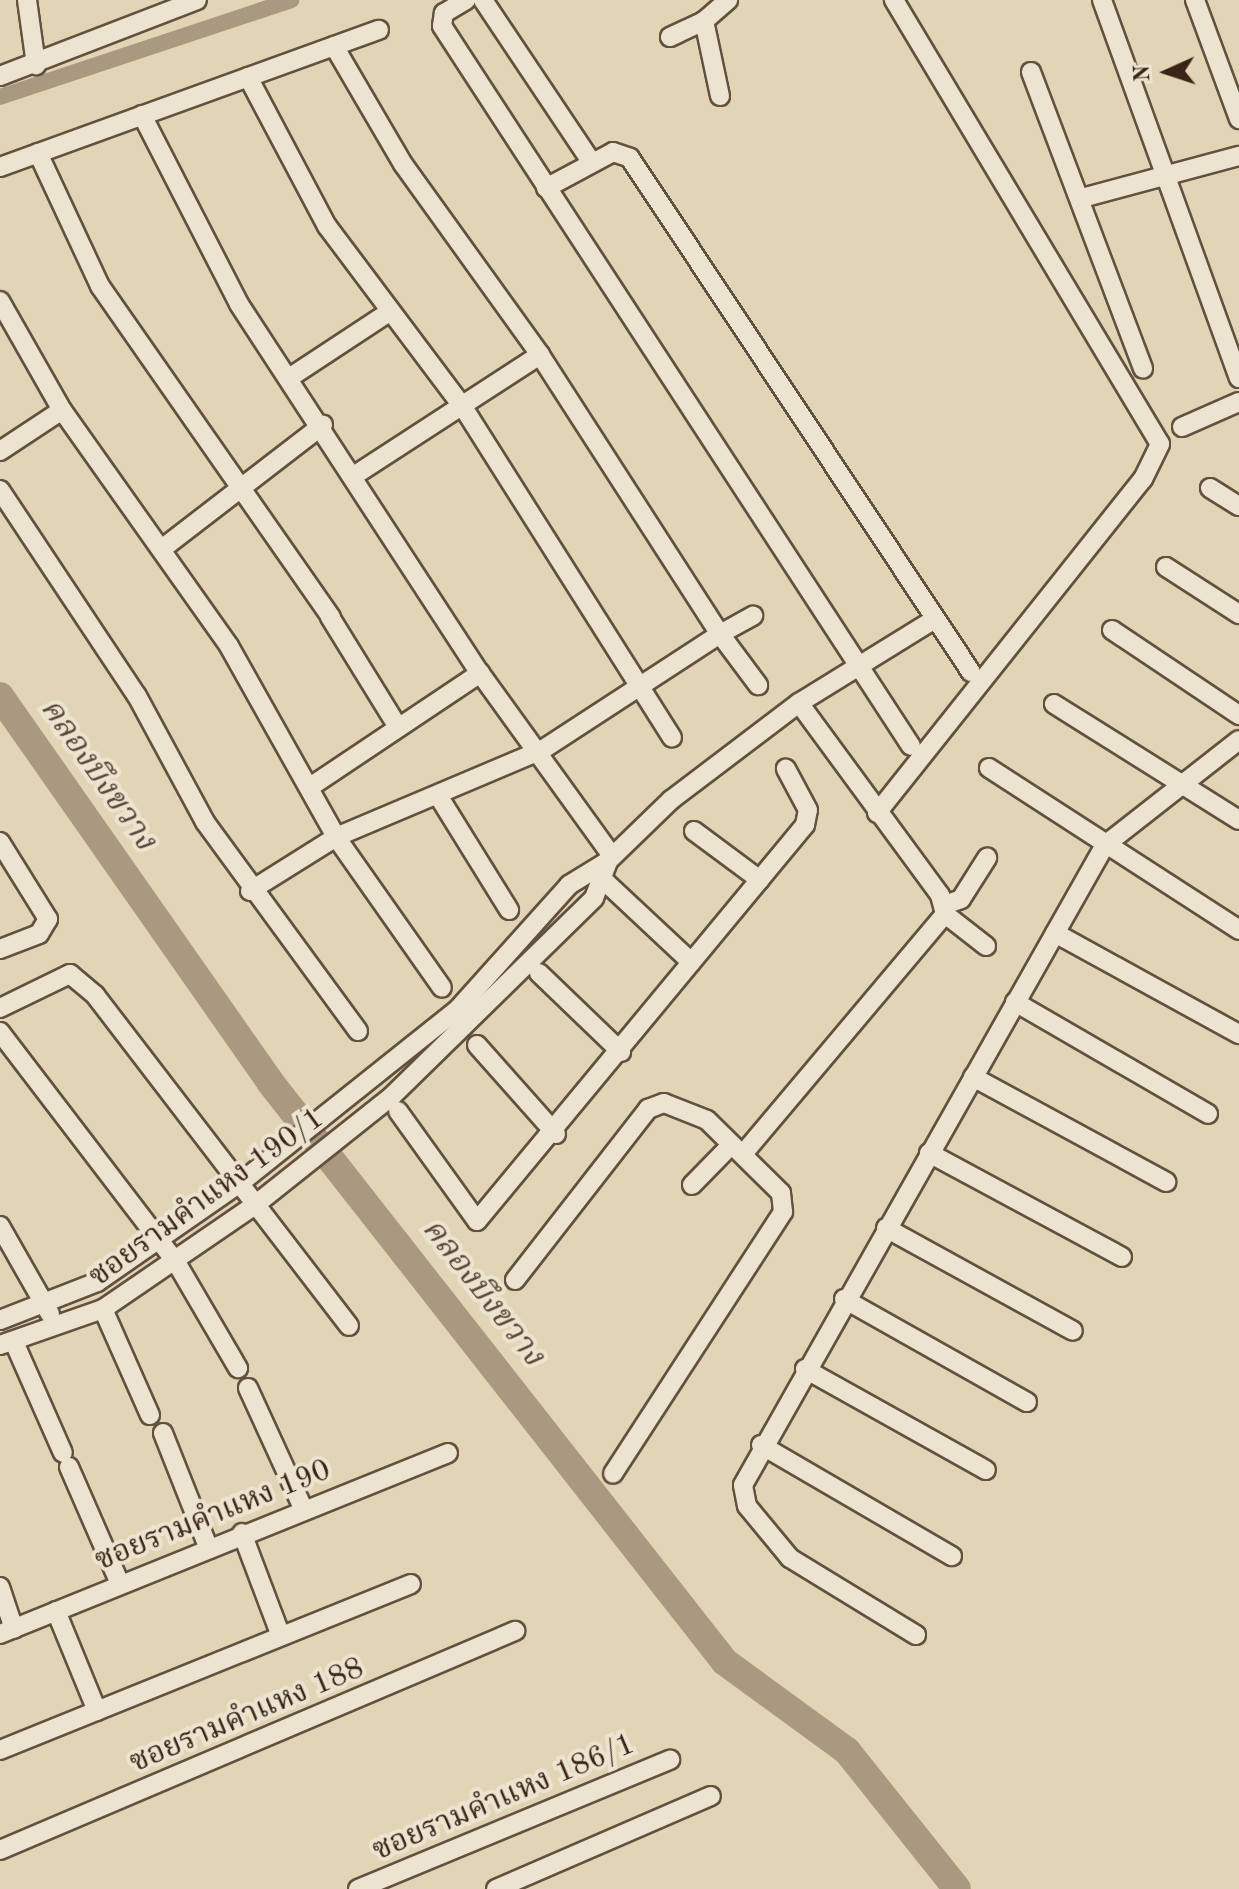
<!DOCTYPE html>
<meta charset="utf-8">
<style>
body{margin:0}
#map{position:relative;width:1239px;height:1889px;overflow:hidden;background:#e1d5b6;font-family:"Old Standard TT","Noto Serif Thai",serif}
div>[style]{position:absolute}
.canal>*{height:16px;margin:-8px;padding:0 8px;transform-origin:8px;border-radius:8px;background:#a89980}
.river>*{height:28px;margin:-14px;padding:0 14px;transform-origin:14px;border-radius:14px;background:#a89980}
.roads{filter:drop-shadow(2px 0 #63503e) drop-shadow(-2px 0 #63503e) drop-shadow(0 2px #63503e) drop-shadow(0 -2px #63503e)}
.minor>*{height:18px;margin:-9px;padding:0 9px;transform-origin:9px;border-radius:9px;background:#ece4d0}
span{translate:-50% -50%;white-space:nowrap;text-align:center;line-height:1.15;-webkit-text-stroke:8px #ece4d0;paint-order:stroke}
.street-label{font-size:30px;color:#392416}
.water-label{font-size:32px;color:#5a4736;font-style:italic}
.north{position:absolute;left:1127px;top:32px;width:80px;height:80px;-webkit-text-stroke:6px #ece4d0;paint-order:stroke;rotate:267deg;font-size:22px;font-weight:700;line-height:32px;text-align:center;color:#392416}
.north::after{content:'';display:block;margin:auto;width:28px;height:36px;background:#392416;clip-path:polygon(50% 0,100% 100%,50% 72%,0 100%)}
</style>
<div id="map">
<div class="canal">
<div style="left:0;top:97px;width:307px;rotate:-18.4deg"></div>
</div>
<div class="river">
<div style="left:0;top:696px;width:471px;rotate:55deg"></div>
<div style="left:270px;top:1082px;width:737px;rotate:51.89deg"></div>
<div style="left:725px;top:1662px;width:151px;rotate:36.1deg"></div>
<div style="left:847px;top:1751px;width:176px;rotate:51.4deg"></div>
</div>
<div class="roads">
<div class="minor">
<div style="left:27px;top:0;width:66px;rotate:82.1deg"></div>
<div style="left:466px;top:0;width:26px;rotate:149deg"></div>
<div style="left:444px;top:13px;width:13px;rotate:99deg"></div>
<div style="left:442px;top:26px;width:859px;rotate:56.92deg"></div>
<div style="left:483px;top:0;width:196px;rotate:56.2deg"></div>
<div style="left:1102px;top:0;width:402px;rotate:70.1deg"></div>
<div style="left:1195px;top:0;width:127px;rotate:69.7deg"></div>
<div style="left:670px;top:37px;width:38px;rotate:-25deg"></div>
<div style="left:334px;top:46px;width:137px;rotate:59.7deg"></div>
<div style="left:403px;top:164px;width:235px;rotate:54.3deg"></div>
<div style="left:540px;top:355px;width:332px;rotate:57.2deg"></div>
<div style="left:720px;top:634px;width:38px;rotate:-29deg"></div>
<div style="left:1031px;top:72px;width:317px;rotate:69.3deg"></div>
<div style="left:0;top:76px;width:211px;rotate:-21.1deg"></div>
<div style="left:248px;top:77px;width:169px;rotate:62.1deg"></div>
<div style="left:327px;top:226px;width:226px;rotate:53.1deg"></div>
<div style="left:463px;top:407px;width:391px;rotate:57.7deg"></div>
<div style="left:720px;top:96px;width:77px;rotate:-102deg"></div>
<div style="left:704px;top:21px;width:32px;rotate:-41deg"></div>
<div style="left:142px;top:115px;width:212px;rotate:62.8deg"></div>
<div style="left:239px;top:304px;width:441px;rotate:56.9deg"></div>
<div style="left:480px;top:673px;width:226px;rotate:54.2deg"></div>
<div style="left:38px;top:153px;width:147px;rotate:65deg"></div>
<div style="left:100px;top:286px;width:404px;rotate:55.1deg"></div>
<div style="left:0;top:167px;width:403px;rotate:-19.9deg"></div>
<div style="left:546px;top:188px;width:76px;rotate:-28.2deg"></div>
<div style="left:613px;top:152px;width:18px;rotate:19deg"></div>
<div style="left:630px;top:158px;width:617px;rotate:56.44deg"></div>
<div style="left:1082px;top:198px;width:163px;rotate:-15deg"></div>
<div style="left:0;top:301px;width:125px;rotate:60.4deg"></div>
<div style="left:62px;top:410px;width:289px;rotate:54.7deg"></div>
<div style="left:229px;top:646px;width:219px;rotate:60.7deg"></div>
<div style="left:336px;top:837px;width:184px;rotate:54.9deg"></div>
<div style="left:292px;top:376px;width:116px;rotate:-33.4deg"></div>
<div style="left:1182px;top:427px;width:62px;rotate:-23.7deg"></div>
<div style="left:0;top:451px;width:74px;rotate:-33.5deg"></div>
<div style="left:355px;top:475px;width:221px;rotate:-33deg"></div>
<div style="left:1210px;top:488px;width:34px;rotate:32deg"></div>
<div style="left:0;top:490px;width:247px;rotate:56.4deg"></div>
<div style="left:137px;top:696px;width:143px;rotate:61.6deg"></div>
<div style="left:205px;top:822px;width:259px;rotate:53.8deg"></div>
<div style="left:163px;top:548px;width:202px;rotate:-37.6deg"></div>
<div style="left:1166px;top:567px;width:87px;rotate:32.8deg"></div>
<div style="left:330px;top:617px;width:126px;rotate:58.3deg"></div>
<div style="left:1112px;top:630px;width:153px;rotate:33.8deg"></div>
<div style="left:1054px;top:704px;width:218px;rotate:32.1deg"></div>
<div style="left:989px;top:768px;width:298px;rotate:32.9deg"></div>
<div style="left:310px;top:787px;width:205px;rotate:-33.8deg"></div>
<div style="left:439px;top:797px;width:133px;rotate:58.2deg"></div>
<div style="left:877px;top:813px;width:427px;rotate:-51.5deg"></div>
<div style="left:1143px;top:479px;width:39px;rotate:-64deg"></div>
<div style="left:1160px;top:444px;width:518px;rotate:-120.93deg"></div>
<div style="left:694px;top:831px;width:82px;rotate:36.6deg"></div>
<div style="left:0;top:842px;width:91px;rotate:58.1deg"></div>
<div style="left:48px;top:919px;width:17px;rotate:121deg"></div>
<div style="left:39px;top:934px;width:42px;rotate:159deg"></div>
<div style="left:597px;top:874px;width:129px;rotate:43.1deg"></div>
<div style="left:250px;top:891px;width:102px;rotate:-32.1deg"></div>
<div style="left:336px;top:837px;width:224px;rotate:-22.9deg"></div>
<div style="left:542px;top:750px;width:212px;rotate:-33.1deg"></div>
<div style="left:720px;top:634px;width:64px;rotate:53.3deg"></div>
<div style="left:944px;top:905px;width:18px;rotate:-19deg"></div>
<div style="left:961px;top:899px;width:49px;rotate:-57.6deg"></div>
<div style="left:945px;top:914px;width:52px;rotate:38deg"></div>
<div style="left:1055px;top:933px;width:210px;rotate:28.8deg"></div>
<div style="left:539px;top:973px;width:114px;rotate:43.9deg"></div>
<div style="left:1015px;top:1002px;width:223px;rotate:30.1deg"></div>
<div style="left:0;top:1008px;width:78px;rotate:-25.9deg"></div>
<div style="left:70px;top:974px;width:33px;rotate:40deg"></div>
<div style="left:95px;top:995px;width:417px;rotate:52.5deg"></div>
<div style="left:0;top:1032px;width:290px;rotate:52.6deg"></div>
<div style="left:176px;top:1262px;width:123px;rotate:59.7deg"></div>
<div style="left:477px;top:1045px;width:119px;rotate:48.4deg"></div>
<div style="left:973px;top:1077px;width:220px;rotate:28.5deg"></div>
<div style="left:398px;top:1111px;width:135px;rotate:54.3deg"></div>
<div style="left:477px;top:1221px;width:514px;rotate:-50.37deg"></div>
<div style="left:805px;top:825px;width:15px;rotate:-79deg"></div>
<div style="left:808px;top:810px;width:47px;rotate:-118.2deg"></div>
<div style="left:929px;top:1153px;width:219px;rotate:28.3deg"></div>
<div style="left:743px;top:1154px;width:314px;rotate:-49.9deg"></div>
<div style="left:945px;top:914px;width:20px;rotate:-105deg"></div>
<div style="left:940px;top:895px;width:238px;rotate:-126.3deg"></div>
<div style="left:692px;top:1185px;width:56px;rotate:-45.7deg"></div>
<div style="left:0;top:1226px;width:101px;rotate:60.4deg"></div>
<div style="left:886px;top:1228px;width:213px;rotate:28.8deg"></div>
<div style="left:515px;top:1280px;width:217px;rotate:-52.1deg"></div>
<div style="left:648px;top:1109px;width:17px;rotate:-21deg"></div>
<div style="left:664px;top:1103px;width:46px;rotate:21.6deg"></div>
<div style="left:707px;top:1120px;width:104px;rotate:44.6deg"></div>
<div style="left:781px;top:1193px;width:19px;rotate:84deg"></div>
<div style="left:783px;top:1212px;width:312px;rotate:123deg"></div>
<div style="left:844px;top:1299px;width:210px;rotate:29.4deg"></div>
<div style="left:103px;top:1309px;width:116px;rotate:66.1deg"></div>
<div style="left:0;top:1320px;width:104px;rotate:-21.4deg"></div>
<div style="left:97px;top:1282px;width:174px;rotate:-34.7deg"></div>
<div style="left:240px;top:1183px;width:278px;rotate:-38.6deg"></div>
<div style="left:457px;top:1010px;width:168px;rotate:-48.1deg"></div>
<div style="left:569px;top:885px;width:46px;rotate:-31.6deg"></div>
<div style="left:608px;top:861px;width:88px;rotate:-44.1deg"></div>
<div style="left:671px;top:800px;width:161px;rotate:-37.2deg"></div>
<div style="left:799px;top:703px;width:160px;rotate:-31.7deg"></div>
<div style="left:14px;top:1342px;width:121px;rotate:66.2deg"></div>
<div style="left:0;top:1345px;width:109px;rotate:-19.3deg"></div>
<div style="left:103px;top:1309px;width:184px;rotate:-34.4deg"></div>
<div style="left:255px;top:1205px;width:175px;rotate:-38.5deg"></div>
<div style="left:392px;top:1096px;width:283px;rotate:-44.4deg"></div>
<div style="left:594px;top:898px;width:40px;rotate:-69deg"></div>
<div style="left:805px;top:1369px;width:207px;rotate:29.2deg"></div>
<div style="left:248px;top:1388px;width:132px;rotate:65.4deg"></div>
<div style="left:163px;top:1433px;width:125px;rotate:68.4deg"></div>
<div style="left:761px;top:1445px;width:221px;rotate:30.2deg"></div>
<div style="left:69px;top:1467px;width:128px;rotate:66.4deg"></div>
<div style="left:242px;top:1533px;width:110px;rotate:69.3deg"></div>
<div style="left:0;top:1587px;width:44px;rotate:71.6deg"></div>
<div style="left:56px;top:1611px;width:108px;rotate:67.7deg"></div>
<div style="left:0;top:1634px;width:483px;rotate:-22deg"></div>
<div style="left:916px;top:1635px;width:148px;rotate:-148.6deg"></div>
<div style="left:790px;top:1558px;width:67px;rotate:-129.6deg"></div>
<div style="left:747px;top:1506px;width:21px;rotate:-101deg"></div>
<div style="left:743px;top:1485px;width:735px;rotate:-60.51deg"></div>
<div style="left:1105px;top:845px;width:170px;rotate:-38.1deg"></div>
<div style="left:0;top:1750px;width:443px;rotate:-22deg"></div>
<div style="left:0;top:1850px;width:560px;rotate:-23.04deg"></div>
<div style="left:358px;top:1889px;width:338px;rotate:-22.5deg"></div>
<div style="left:496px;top:1889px;width:234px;rotate:-23.4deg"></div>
</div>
</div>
<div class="street-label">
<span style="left:207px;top:1198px;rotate:-36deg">ซอยรามคำแหง 190/1</span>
<span style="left:213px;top:1516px;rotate:-22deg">ซอยรามคำแหง 190</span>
<span style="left:247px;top:1716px;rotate:-23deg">ซอยรามคำแหง 188</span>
<span style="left:504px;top:1798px;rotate:-23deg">ซอยรามคำแหง 186/1</span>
</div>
<div class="water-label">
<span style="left:97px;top:775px;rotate:55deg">คลองบึงขวาง</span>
<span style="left:482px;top:1293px;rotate:52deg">คลองบึงขวาง</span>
</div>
<div class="north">N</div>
</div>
